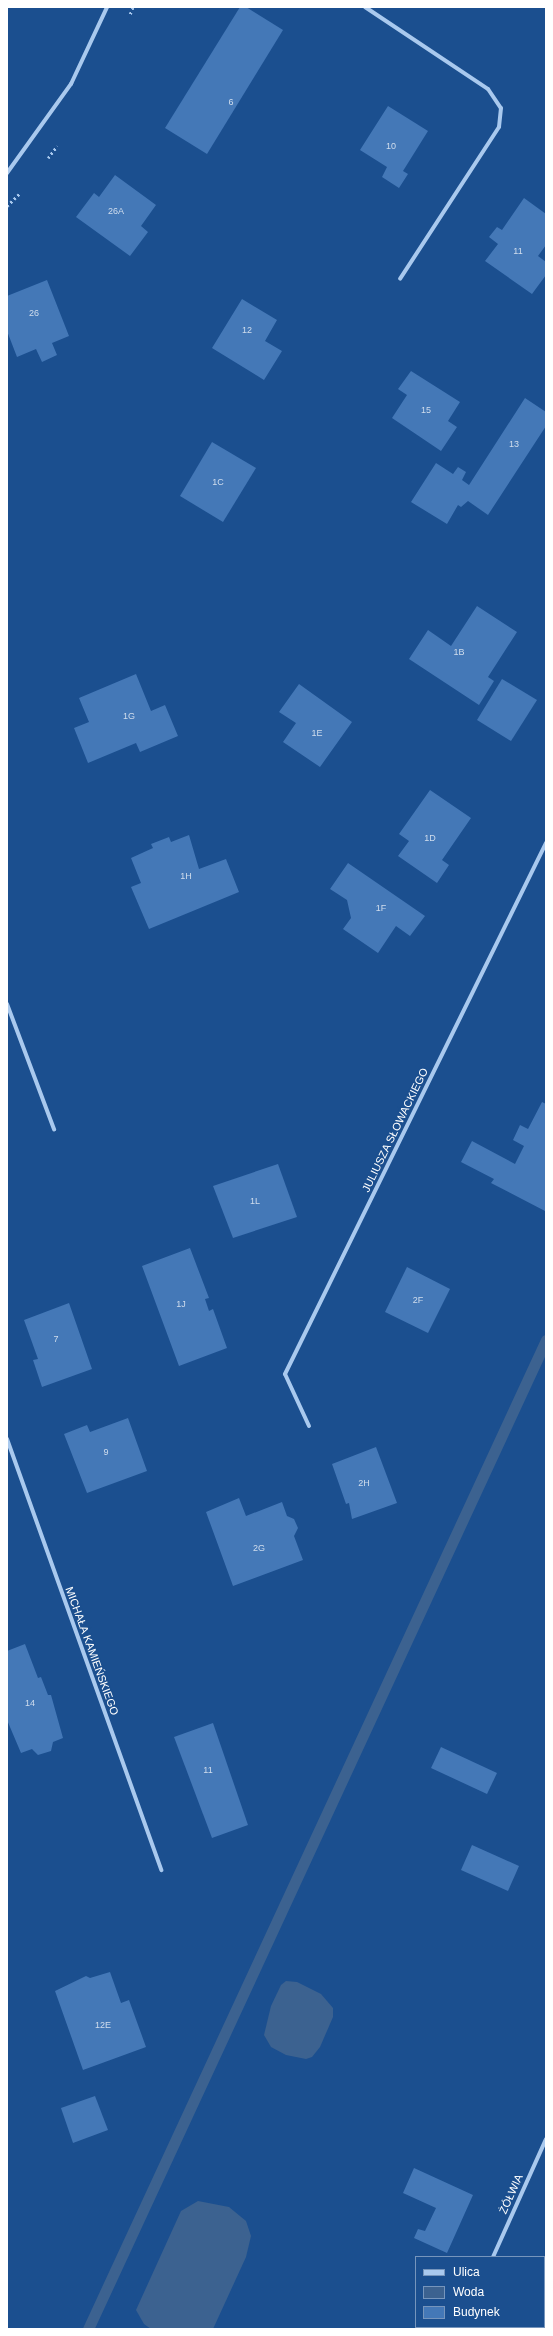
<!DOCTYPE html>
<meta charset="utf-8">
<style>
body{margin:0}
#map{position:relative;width:553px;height:2336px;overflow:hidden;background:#1b4f8f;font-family:Arial,sans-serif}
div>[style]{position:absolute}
.water>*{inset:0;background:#3c6290}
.stream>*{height:11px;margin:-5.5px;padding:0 5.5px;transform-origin:5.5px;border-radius:5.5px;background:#3c6290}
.building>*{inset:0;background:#4478b7}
.path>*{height:2.5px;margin-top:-1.25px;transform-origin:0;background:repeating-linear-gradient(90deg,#a9c9ee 0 2px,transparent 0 5px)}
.street>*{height:4px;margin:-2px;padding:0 2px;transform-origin:2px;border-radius:2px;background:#a9c9ee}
span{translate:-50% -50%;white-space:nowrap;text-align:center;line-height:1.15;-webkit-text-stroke:3px #1b4f8f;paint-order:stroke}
.number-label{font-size:9px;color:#d0dded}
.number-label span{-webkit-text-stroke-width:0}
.street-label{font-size:11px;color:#fff}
.frame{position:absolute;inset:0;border:8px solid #fff;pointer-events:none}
.legend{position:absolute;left:415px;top:2256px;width:130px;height:72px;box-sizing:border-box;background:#1b4f8f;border:1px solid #7695bc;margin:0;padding:5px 7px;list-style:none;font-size:12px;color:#fff}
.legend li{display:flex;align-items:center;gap:8px;height:20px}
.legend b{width:20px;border:1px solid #7695bc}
</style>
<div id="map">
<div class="water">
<div style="clip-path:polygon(286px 1981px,297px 1982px,321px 1994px,333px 2008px,333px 2017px,320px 2047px,312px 2057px,306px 2059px,286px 2055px,271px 2047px,264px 2035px,271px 2006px,281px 1985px)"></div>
<div style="clip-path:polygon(198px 2201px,229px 2207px,246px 2221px,251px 2236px,246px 2257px,213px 2329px,151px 2329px,144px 2324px,136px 2310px,181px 2211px)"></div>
</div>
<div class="stream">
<div style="left:88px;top:2329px;width:1090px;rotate:-65.15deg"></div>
</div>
<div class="building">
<div style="clip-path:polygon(240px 7px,246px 7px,283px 30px,207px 154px,165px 128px)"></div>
<div style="clip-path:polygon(388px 106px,428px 131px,403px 171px,408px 174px,399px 188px,382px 177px,387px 167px,360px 150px)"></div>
<div style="clip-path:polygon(115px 175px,156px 205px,141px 226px,148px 232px,130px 256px,76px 217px,94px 193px,99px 197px)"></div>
<div style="clip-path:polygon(524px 198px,546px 214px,546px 245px,538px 256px,546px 262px,546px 275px,532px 294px,485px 261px,498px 244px,489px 237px,497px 227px,502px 230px)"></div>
<div style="clip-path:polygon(47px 280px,69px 336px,52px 343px,57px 355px,42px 362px,36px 349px,17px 357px,7px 331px,7px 296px)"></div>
<div style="clip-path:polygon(242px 299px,277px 320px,265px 341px,282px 351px,264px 380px,212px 348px)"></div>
<div style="clip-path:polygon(411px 371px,460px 402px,448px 421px,457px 427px,441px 451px,392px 418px,407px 395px,398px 389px)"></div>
<div style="clip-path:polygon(525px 398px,546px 412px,546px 426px,488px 515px,468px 501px,461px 507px,458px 505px,447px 524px,411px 502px,436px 463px,453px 474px,458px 467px,466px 472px,462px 480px,469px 485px)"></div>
<div style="clip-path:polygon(212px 442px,256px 468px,223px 522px,180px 496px)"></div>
<div style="clip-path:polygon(477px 606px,517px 632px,488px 677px,494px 681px,479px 705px,409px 659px,428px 630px,451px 646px)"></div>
<div style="clip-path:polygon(136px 674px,151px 711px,165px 705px,178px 736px,140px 752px,136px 743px,88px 763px,74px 728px,89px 722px,79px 698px)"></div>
<div style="clip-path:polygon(502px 679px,537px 700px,511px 741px,477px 720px)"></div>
<div style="clip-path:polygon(299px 684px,352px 722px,320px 767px,283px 742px,296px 723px,279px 712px)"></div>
<div style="clip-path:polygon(430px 790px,471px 818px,442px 860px,449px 865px,437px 883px,398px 856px,409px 841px,399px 834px)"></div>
<div style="clip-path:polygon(189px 835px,199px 869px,226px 859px,239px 892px,149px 929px,131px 887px,141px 883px,131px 858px,153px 848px,151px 844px,169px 837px,171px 842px)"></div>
<div style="clip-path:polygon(348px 863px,425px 916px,410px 936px,396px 926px,378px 953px,343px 929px,351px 918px,347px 900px,330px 889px)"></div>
<div style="clip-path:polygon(542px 1102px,546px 1104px,545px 1211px,491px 1183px,494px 1179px,461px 1162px,472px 1141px,515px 1164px,524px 1146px,513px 1140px,520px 1125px,528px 1129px)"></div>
<div style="clip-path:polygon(278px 1164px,297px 1217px,233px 1238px,213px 1186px)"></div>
<div style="clip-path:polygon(190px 1248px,209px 1298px,205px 1299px,209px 1311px,213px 1309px,227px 1348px,179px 1366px,142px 1266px)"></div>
<div style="clip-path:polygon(407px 1267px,450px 1289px,428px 1333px,385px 1312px)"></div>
<div style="clip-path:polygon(69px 1303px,92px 1369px,42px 1387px,33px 1360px,38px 1359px,24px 1320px)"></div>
<div style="clip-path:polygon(128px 1418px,147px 1471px,87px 1493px,64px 1434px,87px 1425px,90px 1432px)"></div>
<div style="clip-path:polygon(376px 1447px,397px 1503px,352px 1519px,349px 1503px,346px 1504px,332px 1464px)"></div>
<div style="clip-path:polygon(239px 1498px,246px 1516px,282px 1502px,287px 1516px,294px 1519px,298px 1528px,294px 1536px,303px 1560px,233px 1586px,206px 1512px)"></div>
<div style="clip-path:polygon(25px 1644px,38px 1678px,41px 1677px,48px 1695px,51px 1695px,63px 1738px,53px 1742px,51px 1751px,38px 1755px,32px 1749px,21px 1753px,7px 1720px,7px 1651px)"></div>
<div style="clip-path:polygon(213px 1723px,248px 1825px,212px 1838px,174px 1737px)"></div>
<div style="clip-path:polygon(441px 1747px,497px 1773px,487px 1794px,431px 1768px)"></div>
<div style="clip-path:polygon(472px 1845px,519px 1866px,508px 1891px,461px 1870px)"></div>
<div style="clip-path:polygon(110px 1972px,121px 2003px,129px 2000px,146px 2047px,83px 2070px,55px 1991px,86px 1976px,90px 1978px)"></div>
<div style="clip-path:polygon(95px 2096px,108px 2130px,73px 2143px,61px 2108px)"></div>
<div style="clip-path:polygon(414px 2168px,473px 2195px,447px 2253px,414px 2238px,418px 2229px,425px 2231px,436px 2208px,403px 2193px)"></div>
</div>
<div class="path">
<div style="left:130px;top:14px;width:8px;rotate:-67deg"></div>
<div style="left:48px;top:158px;width:15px;rotate:-53deg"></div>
<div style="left:7px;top:206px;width:20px;rotate:-45deg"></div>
</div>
<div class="street">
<div style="left:365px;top:7px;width:148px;rotate:33.7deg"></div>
<div style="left:488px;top:89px;width:23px;rotate:56deg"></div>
<div style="left:501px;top:108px;width:19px;rotate:96deg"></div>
<div style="left:499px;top:127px;width:181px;rotate:123.1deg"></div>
<div style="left:7px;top:173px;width:110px;rotate:-54.3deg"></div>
<div style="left:71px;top:84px;width:85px;rotate:-64.9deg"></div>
<div style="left:7px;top:1004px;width:134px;rotate:69.4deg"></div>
<div style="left:309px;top:1426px;width:57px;rotate:-114.8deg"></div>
<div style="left:285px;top:1374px;width:592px;rotate:-63.82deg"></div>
<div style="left:7px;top:1439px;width:458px;rotate:70.3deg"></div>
<div style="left:493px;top:2257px;width:129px;rotate:-65.8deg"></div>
<div style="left:461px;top:2329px;width:2px;rotate:-63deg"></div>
</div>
<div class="number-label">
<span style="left:231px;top:102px">6</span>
<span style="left:391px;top:146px">10</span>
<span style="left:116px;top:211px">26A</span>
<span style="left:518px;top:251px">11</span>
<span style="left:34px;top:313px">26</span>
<span style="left:247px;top:330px">12</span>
<span style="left:426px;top:410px">15</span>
<span style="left:514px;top:444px">13</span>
<span style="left:218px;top:482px">1C</span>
<span style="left:459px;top:652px">1B</span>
<span style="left:129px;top:716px">1G</span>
<span style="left:317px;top:733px">1E</span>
<span style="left:430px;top:838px">1D</span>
<span style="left:186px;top:876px">1H</span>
<span style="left:381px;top:908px">1F</span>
<span style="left:255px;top:1201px">1L</span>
<span style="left:418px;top:1300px">2F</span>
<span style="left:181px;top:1304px">1J</span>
<span style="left:56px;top:1339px">7</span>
<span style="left:106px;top:1452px">9</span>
<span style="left:364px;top:1483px">2H</span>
<span style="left:259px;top:1548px">2G</span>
<span style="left:30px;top:1703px">14</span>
<span style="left:208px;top:1770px">11</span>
<span style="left:103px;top:2025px">12E</span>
</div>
<div class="street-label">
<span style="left:395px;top:1130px;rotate:-64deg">JULIUSZA SŁOWACKIEGO</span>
<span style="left:92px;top:1651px;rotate:70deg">MICHAŁA KAMIEŃSKIEGO</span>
<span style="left:511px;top:2194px;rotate:-66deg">ŻÓŁWIA</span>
</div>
<div class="frame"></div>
<ul class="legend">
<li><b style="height:5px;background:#a9c9ee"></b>Ulica</li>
<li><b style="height:11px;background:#3c6290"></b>Woda</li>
<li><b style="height:11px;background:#4478b7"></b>Budynek</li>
</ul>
</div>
